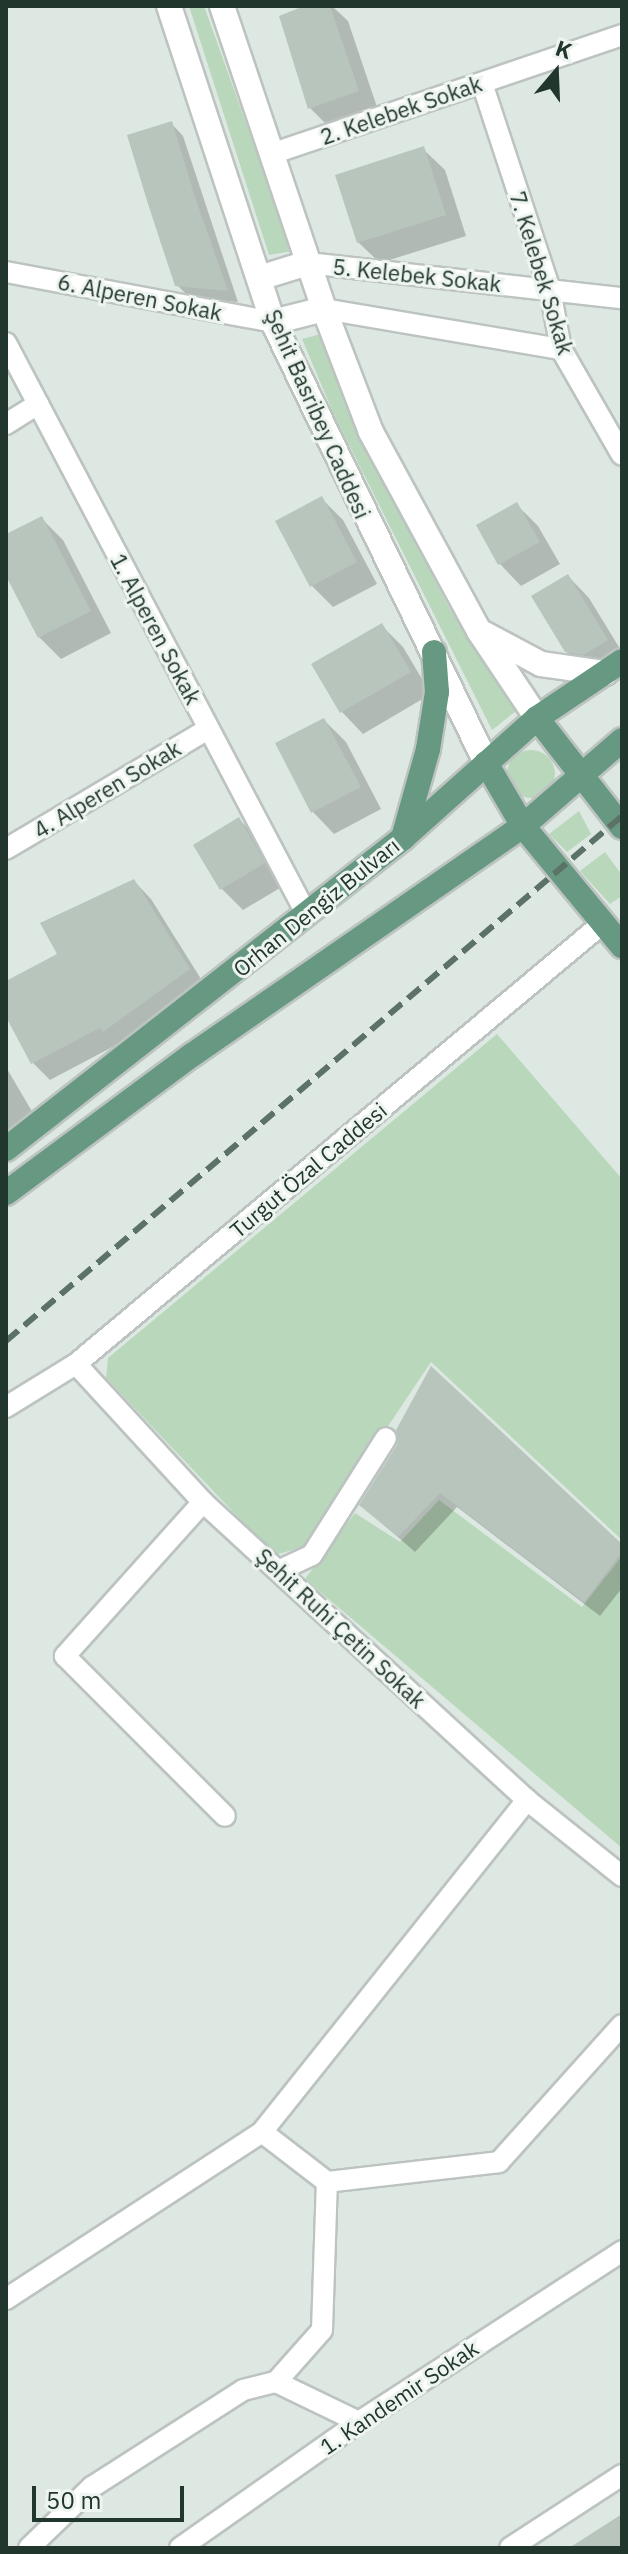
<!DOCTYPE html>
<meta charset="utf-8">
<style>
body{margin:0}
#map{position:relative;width:628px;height:2554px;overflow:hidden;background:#dee8e2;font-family:"IBM Plex Sans",sans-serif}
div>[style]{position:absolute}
.green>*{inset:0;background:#b9d7bb}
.round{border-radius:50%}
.shadow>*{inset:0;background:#0003}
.building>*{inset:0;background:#b7c5bd}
.roads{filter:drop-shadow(2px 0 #bcc3c0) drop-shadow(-2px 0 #bcc3c0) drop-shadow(0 2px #bcc3c0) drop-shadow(0 -2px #bcc3c0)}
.minor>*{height:20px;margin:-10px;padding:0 10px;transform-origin:10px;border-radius:10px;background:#fff}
.tertiary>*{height:24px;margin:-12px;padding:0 12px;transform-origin:12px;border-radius:12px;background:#fff}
.primary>*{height:24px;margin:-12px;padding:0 12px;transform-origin:12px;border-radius:12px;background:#679982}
.rail>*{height:6px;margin-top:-3px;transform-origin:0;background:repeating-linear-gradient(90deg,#5c7267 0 16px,transparent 0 24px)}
span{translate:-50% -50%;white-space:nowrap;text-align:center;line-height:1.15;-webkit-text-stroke:6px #eef5f0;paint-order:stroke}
.street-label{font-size:22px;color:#21362c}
.frame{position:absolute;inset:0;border:8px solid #21362c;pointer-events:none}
.north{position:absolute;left:516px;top:32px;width:80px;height:80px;-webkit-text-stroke:6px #eef5f0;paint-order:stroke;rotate:19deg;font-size:22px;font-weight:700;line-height:32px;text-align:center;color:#21362c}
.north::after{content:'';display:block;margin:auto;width:28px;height:36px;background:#21362c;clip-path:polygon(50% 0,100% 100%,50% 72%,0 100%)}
.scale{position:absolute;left:32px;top:2486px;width:152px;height:36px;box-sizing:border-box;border:4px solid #21362c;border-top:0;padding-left:10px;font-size:24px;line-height:28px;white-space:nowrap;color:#21362c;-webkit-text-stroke:6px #eef5f0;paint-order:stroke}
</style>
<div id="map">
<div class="green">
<div style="clip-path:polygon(189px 6px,204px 6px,292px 251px,269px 255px)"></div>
<div style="clip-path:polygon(321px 334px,394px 502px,450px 609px,516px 711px,492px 730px,335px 417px,302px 339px)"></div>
<div class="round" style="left:507px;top:750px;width:48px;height:48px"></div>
<div style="clip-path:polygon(579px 811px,591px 834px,567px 852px,549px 834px)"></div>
<div style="clip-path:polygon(605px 852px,622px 875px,622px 896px,610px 904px,580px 871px)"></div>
<div style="clip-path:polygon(497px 1034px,622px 1179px,622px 1540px,431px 1362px,308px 1546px,274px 1555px,106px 1378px,108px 1358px)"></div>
<div style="clip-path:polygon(439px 1500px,582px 1607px,622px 1556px,622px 1848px,305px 1579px,355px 1513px,400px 1542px)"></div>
</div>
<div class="shadow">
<div style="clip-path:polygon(310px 6px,332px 6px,348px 21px,379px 113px,331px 129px,310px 108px)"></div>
<div style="clip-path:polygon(171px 123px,183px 136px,238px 302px,190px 298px,177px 285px)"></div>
<div style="clip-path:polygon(423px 149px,445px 170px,466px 236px,380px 263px,358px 242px)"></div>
<div style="clip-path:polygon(322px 499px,343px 520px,377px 584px,333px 607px,311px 585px)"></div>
<div style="clip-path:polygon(517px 505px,538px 526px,560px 564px,521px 586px,500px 564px,478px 525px)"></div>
<div style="clip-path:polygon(41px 518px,63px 540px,111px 633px,61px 659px,39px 637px,6px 572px,6px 536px)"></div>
<div style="clip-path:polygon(568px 576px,589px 598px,622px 652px,589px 673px,566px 651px)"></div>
<div style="clip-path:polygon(382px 626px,403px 647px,431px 694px,363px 734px,342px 712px,314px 665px)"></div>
<div style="clip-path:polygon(324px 720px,346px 742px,381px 809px,334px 834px,313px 812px,277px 744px)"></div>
<div style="clip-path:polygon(239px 819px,260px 841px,285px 885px,243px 910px,222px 889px)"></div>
<div style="clip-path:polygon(134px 881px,151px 899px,206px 987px,122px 1048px,118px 1044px,50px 1080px,33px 1063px,6px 1013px,6px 983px,60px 954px)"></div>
<div style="clip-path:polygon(6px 1067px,44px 1132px,6px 1154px)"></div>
<div style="clip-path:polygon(399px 1445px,622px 1547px,622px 1588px,600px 1616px,457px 1507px,415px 1552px,361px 1505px)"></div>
</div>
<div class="building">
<div style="clip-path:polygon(304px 6px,330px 6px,359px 91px,308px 109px,279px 16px)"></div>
<div style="clip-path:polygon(172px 121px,194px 194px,228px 291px,175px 286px,149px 207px,127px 135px)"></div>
<div style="clip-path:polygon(424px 146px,446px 215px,357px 243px,335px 175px)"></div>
<div style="clip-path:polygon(322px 496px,357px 562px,310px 587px,275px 521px)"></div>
<div style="clip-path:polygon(517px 502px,540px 542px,498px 565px,476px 525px)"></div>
<div style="clip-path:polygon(42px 516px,91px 611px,38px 638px,6px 576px,6px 534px)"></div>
<div style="clip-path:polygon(568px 574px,608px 640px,583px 655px,565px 652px,531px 596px)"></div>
<div style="clip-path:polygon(382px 623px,411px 672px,340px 713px,311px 664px)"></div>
<div style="clip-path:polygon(324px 718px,361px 787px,311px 813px,275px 743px)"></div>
<div style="clip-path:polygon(239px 817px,265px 863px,220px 890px,193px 845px)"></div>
<div style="clip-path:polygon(134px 879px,190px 969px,103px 1032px,100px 1028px,31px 1064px,6px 1017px,6px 981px,57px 954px,40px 923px)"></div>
<div style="clip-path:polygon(431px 1366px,622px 1544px,622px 1552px,584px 1602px,440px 1493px,398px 1537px,359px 1505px,397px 1445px,396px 1430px)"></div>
<div style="clip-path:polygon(622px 2514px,622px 2548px,569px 2548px)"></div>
</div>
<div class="roads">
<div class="minor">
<div style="left:482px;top:83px;width:218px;rotate:71.8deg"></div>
<div style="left:550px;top:290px;width:60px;rotate:79.4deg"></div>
<div style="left:561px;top:349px;width:122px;rotate:60.1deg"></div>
<div style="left:271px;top:154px;width:371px;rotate:-18.7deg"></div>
<div style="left:308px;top:263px;width:316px;rotate:6.4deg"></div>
<div style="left:6px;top:272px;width:272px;rotate:10.6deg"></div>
<div style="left:324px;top:309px;width:240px;rotate:9.6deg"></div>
<div style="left:6px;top:343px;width:646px;rotate:62.25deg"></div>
<div style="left:6px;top:424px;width:38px;rotate:-32deg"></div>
<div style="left:6px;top:849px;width:235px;rotate:-30.7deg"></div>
<div style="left:76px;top:1364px;width:188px;rotate:47.4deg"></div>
<div style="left:203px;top:1502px;width:440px;rotate:42.6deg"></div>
<div style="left:527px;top:1800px;width:122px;rotate:38.7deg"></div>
<div style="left:6px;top:1407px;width:82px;rotate:-31.6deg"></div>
<div style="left:76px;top:1364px;width:687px;rotate:-39.92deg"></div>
<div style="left:203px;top:1502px;width:207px;rotate:131.9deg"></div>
<div style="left:65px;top:1656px;width:226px;rotate:45deg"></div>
<div style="left:280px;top:1570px;width:35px;rotate:-25deg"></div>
<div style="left:312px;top:1555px;width:138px;rotate:-57.7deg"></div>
<div style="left:262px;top:2132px;width:425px;rotate:-51.4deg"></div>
<div style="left:6px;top:2299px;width:306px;rotate:-33.1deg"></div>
<div style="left:262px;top:2132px;width:82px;rotate:37.6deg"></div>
<div style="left:327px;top:2182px;width:173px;rotate:-6.6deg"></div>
<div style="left:499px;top:2162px;width:184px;rotate:-48.1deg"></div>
<div style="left:276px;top:2382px;width:69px;rotate:-48.5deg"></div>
<div style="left:322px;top:2330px;width:148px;rotate:-88.1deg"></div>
<div style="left:29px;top:2548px;width:88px;rotate:-44.1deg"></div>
<div style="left:92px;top:2487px;width:179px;rotate:-32.7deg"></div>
<div style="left:243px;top:2390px;width:34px;rotate:-14deg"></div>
<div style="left:276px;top:2382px;width:92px;rotate:25.7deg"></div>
<div style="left:180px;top:2548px;width:219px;rotate:-35.1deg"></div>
<div style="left:359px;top:2422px;width:314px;rotate:-33deg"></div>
<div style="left:510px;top:2548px;width:134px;rotate:-33.1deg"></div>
</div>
<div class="tertiary">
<div style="left:169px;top:6px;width:333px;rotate:71.8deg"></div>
<div style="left:273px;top:322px;width:490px;rotate:64.2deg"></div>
<div style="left:222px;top:6px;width:320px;rotate:71.4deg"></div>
<div style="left:324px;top:309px;width:132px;rotate:69.1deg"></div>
<div style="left:371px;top:432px;width:226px;rotate:61.5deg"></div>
<div style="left:479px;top:631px;width:105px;rotate:56.3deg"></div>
<div style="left:259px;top:278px;width:51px;rotate:-17deg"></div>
<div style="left:273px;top:322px;width:53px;rotate:-14.3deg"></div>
<div style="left:483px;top:633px;width:66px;rotate:28.1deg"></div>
<div style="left:541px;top:664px;width:65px;rotate:8deg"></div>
</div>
<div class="primary">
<div style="left:537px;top:718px;width:138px;rotate:52.1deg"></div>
<div style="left:486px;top:763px;width:73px;rotate:59.6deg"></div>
<div style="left:523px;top:826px;width:156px;rotate:50.5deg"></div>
<div style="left:403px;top:838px;width:92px;rotate:-74.3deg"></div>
<div style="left:428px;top:749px;width:58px;rotate:-81deg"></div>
<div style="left:437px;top:692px;width:40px;rotate:-94.3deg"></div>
<div style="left:6px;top:1149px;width:504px;rotate:-38.07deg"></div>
<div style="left:403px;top:838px;width:180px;rotate:-41.8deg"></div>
<div style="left:537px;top:718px;width:102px;rotate:-33.8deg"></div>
<div style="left:6px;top:1193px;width:232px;rotate:-36.6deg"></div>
<div style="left:192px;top:1055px;width:402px;rotate:-34.7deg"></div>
<div style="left:523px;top:826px;width:131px;rotate:-41deg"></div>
</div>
</div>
<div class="rail">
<div style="left:6px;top:1341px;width:809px;rotate:-40.44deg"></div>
</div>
<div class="street-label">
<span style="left:401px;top:110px;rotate:-19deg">2. Kelebek Sokak</span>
<span style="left:542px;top:273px;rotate:73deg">7. Kelebek Sokak</span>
<span style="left:417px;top:275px;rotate:6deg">5. Kelebek Sokak</span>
<span style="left:140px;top:297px;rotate:11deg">6. Alperen Sokak</span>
<span style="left:318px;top:414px;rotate:66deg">Şehit Basribey Caddesi</span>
<span style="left:156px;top:629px;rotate:62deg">1. Alperen Sokak</span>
<span style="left:107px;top:789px;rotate:-31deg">4. Alperen Sokak</span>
<span style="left:316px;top:907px;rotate:-39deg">Orhan Dengiz Bulvarı</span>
<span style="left:308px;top:1170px;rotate:-40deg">Turgut Özal Caddesi</span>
<span style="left:341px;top:1628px;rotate:43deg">Şehit Ruhi Çetin Sokak</span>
<span style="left:399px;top:2397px;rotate:-34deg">1. Kandemir Sokak</span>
</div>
<div class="frame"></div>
<div class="north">K</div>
<div class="scale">50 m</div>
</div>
